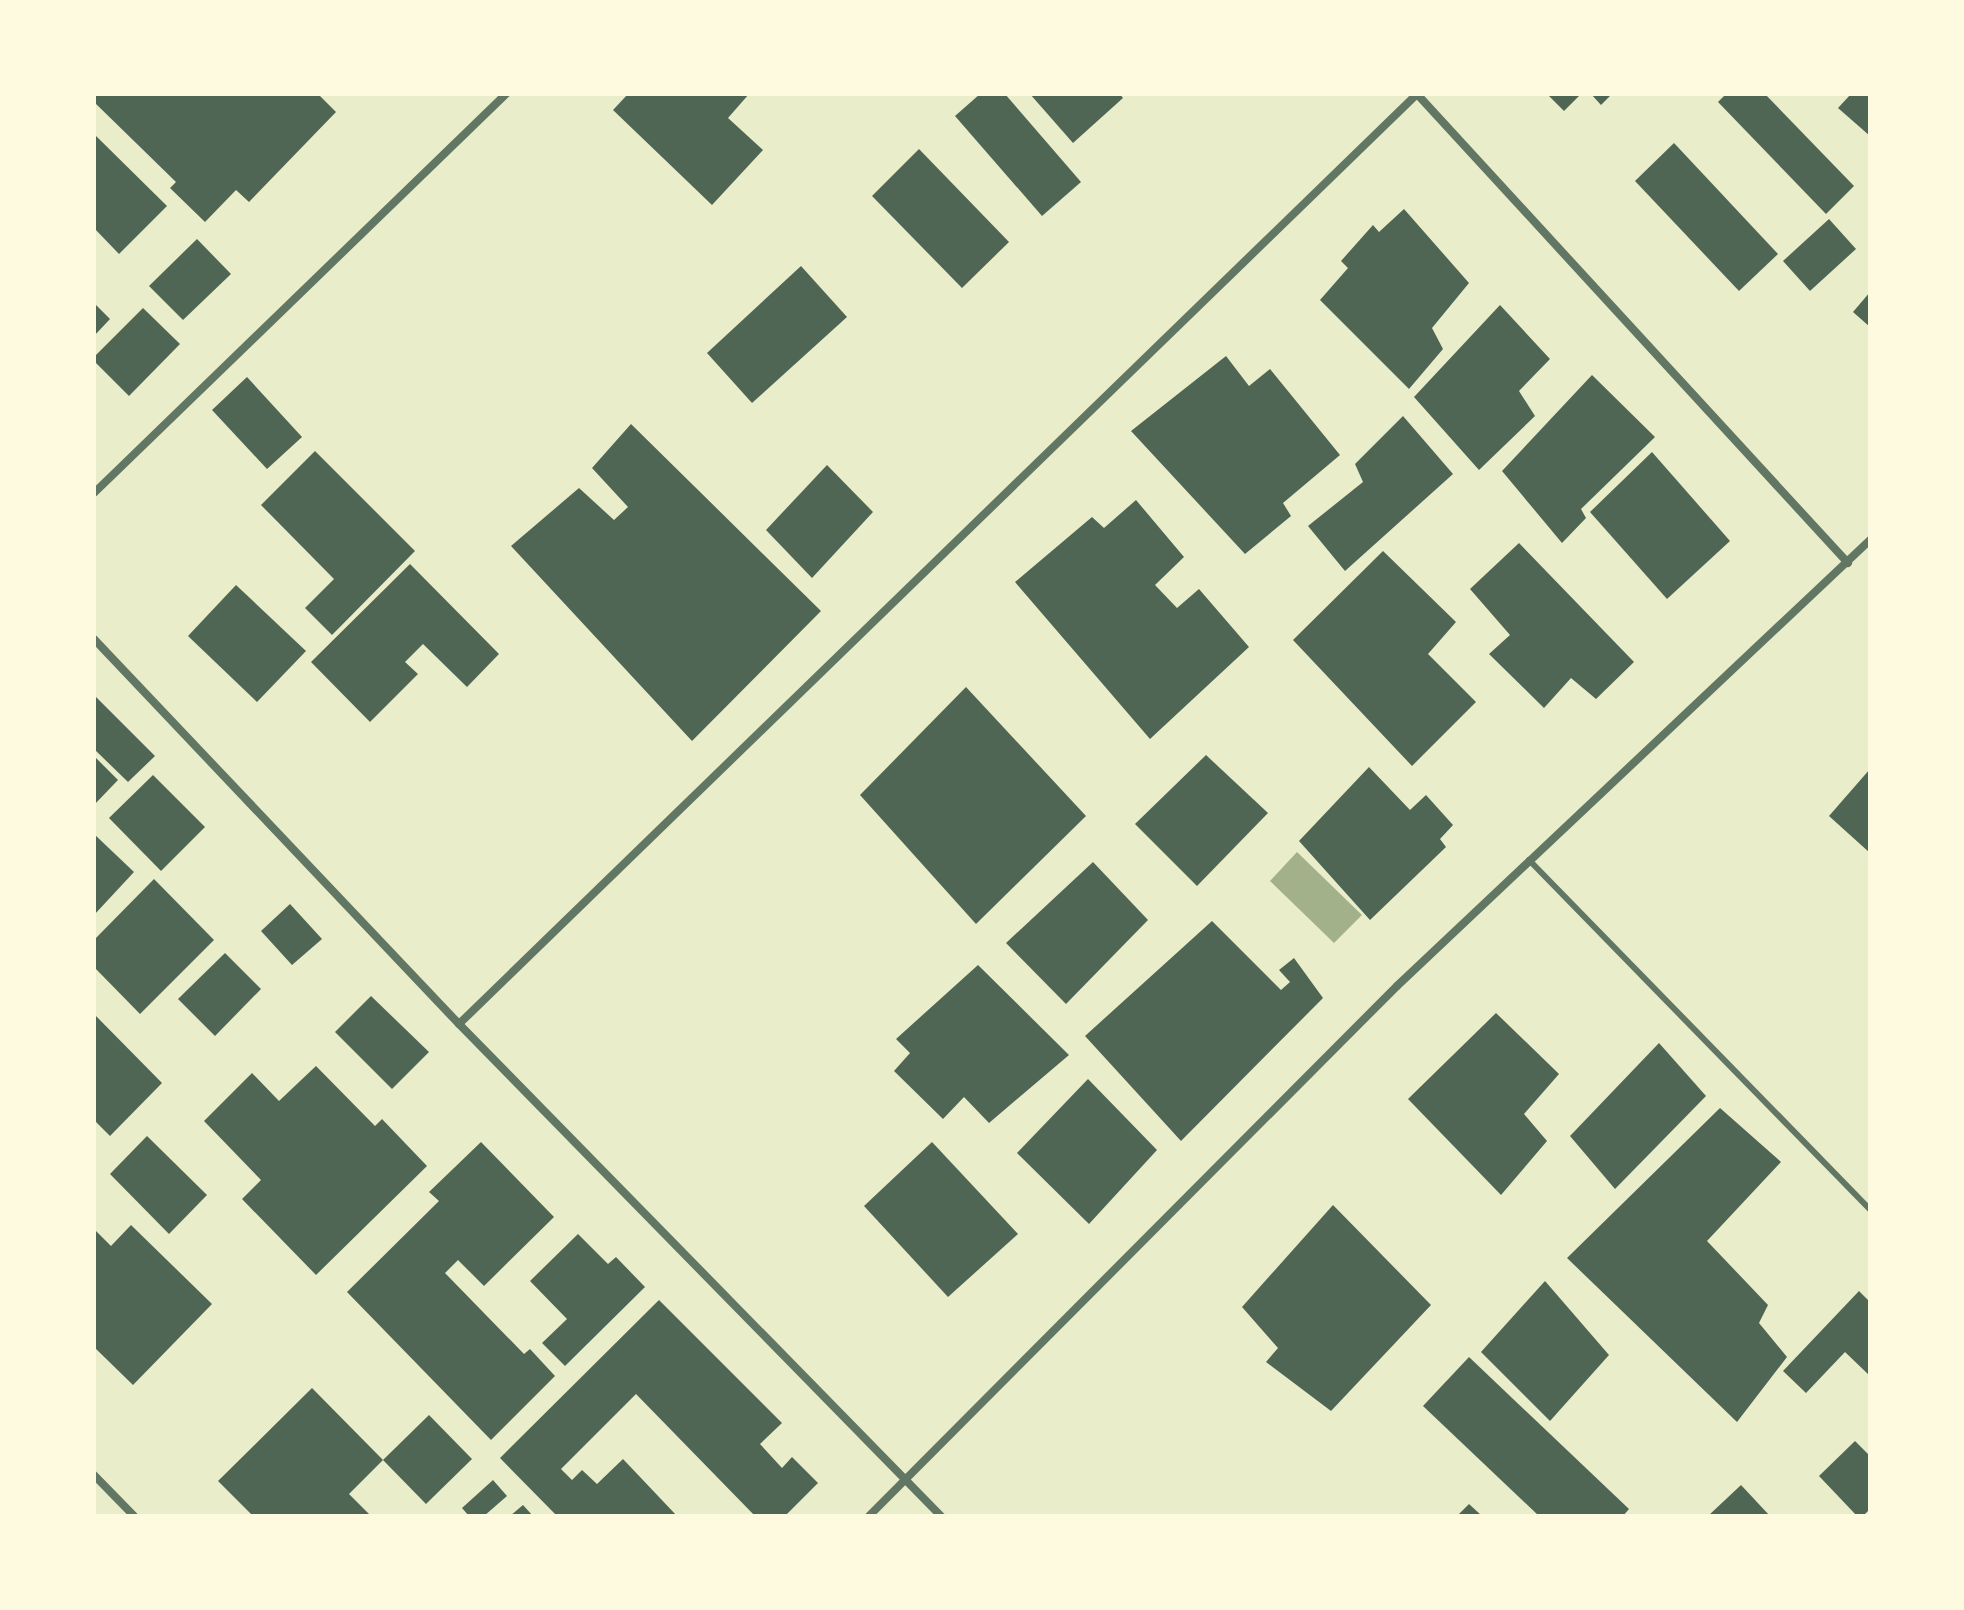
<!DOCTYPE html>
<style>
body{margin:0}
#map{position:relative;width:1964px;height:1610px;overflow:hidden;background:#e9edc9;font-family:"Space Grotesk",sans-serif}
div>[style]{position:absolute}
.water>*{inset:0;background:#a3b18a}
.building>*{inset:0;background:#4f6655}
.service>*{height:6px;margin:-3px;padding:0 3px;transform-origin:3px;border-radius:3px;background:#617663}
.minor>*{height:8px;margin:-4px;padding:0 4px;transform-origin:4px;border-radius:4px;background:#617663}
span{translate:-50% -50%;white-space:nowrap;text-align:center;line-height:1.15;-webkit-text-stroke:7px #fefae0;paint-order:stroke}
.frame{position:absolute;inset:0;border:96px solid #fefae0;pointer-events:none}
</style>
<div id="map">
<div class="water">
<div style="clip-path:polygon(1297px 852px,1362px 915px,1334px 943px,1270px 881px)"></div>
</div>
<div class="building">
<div style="clip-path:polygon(94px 94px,318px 94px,336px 112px,249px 202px,236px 190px,205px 222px,170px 188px,176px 182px,94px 102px)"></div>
<div style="clip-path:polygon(628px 94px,749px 94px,728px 118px,763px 150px,712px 205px,613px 110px)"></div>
<div style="clip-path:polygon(980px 94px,1005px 94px,1081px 182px,1042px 216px,955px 116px)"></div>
<div style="clip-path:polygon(1030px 94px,1120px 94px,1123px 98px,1073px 143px)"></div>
<div style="clip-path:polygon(1547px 94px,1581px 94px,1564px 111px)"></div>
<div style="clip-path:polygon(1591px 94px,1612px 94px,1601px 105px)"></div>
<div style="clip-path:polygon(1726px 94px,1765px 94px,1854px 186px,1826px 214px,1718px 102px)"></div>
<div style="clip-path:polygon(1851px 94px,1870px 94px,1870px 136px,1838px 108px)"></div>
<div style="clip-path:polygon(94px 134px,167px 206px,119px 254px,94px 228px)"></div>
<div style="clip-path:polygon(1674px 143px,1778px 254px,1739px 291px,1635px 181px)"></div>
<div style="clip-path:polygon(919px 149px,1009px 242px,962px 288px,872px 196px)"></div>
<div style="clip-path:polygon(1404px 209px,1469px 283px,1432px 328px,1443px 349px,1409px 389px,1320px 300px,1348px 268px,1341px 261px,1373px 225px,1379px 232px)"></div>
<div style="clip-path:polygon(1829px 219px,1856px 249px,1810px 291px,1783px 261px)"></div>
<div style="clip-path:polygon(197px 239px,231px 274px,183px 320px,149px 286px)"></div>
<div style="clip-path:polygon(801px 266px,847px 317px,752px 403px,707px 353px)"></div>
<div style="clip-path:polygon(1870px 292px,1870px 327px,1853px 312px)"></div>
<div style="clip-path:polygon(94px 303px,110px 319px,94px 336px)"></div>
<div style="clip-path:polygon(1500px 305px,1550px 359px,1519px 391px,1535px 416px,1479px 470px,1414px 397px)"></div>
<div style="clip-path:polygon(143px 308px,180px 344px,129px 396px,94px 361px,94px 357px)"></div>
<div style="clip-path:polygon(1226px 356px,1249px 386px,1270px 369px,1340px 455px,1283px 503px,1291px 516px,1245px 554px,1131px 431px)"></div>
<div style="clip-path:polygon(1592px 375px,1655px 437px,1581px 509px,1586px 518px,1562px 543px,1502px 471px)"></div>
<div style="clip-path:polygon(247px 377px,302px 437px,267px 469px,212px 410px)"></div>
<div style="clip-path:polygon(1403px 416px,1453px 474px,1345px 571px,1308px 526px,1363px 482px,1355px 464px)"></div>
<div style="clip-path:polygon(631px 424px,821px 611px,692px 741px,511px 546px,579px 488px,614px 520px,628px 507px,592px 468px)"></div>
<div style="clip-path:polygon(315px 451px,415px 551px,332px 635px,305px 608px,334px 579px,261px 505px)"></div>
<div style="clip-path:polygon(1652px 452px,1730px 541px,1667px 599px,1590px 512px)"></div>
<div style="clip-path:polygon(827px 465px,873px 512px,812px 578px,766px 530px)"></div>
<div style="clip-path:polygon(1136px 500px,1184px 557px,1155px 585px,1177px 608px,1199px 589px,1249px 647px,1150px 739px,1015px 582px,1092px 517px,1104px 528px)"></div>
<div style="clip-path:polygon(1519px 543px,1634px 662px,1596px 699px,1571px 678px,1544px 708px,1489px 654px,1510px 635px,1470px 589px)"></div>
<div style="clip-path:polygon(1383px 551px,1456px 622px,1428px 654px,1476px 702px,1412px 766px,1293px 640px)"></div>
<div style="clip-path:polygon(410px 564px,499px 654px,467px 687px,423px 644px,405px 662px,418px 674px,370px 722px,311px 662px)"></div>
<div style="clip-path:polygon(236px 585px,306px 651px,257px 702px,188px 636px)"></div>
<div style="clip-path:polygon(966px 687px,1086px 816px,976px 924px,860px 795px)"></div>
<div style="clip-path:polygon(94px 695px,155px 756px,128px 782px,94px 749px)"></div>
<div style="clip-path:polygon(1206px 755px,1268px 813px,1197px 886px,1135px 824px)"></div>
<div style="clip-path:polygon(94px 756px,118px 780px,94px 805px)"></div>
<div style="clip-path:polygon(1369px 767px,1410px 810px,1426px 795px,1453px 825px,1440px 839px,1446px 847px,1370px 920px,1299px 841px)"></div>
<div style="clip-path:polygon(1870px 769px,1870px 853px,1829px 816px)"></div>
<div style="clip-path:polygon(153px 775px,205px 827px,161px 871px,109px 818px)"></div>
<div style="clip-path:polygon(94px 834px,134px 872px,94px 915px)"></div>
<div style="clip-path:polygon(1093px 862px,1148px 920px,1066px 1004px,1006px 943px)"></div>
<div style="clip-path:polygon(154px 879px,214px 940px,140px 1014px,94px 967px,94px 940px)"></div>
<div style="clip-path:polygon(290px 904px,322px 939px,292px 965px,261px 931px)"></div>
<div style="clip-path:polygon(1212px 921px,1281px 990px,1290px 982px,1279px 970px,1294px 958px,1323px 998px,1181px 1141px,1085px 1036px)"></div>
<div style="clip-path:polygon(225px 953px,261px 989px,215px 1036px,178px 999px)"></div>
<div style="clip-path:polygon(978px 965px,1069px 1055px,989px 1123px,964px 1097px,943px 1119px,894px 1071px,910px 1053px,896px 1039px)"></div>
<div style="clip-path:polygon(371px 996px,429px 1052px,392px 1089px,335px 1032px)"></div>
<div style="clip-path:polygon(1496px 1013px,1559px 1074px,1524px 1114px,1547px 1141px,1501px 1195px,1408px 1099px)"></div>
<div style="clip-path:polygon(94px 1014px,162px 1083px,110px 1136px,94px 1120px)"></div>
<div style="clip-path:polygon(1659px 1043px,1706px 1096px,1615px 1189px,1570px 1136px)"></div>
<div style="clip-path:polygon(316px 1066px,375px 1126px,382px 1119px,427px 1166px,316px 1275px,242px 1199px,261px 1180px,204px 1121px,252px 1073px,279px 1101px)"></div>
<div style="clip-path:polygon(1088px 1079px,1157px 1150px,1089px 1224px,1017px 1153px)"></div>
<div style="clip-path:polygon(1720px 1108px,1781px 1162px,1707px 1241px,1768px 1305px,1759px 1323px,1787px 1357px,1737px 1422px,1567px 1258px)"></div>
<div style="clip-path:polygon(147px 1136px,207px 1195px,169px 1234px,110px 1174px)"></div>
<div style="clip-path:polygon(481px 1142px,554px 1217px,484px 1286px,458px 1260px,445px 1273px,524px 1354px,530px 1349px,555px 1376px,491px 1440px,347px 1292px,439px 1201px,429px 1192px)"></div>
<div style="clip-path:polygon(932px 1142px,1018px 1234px,948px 1297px,864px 1206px)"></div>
<div style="clip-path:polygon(1333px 1205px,1431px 1305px,1331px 1411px,1266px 1362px,1278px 1348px,1242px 1307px)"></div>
<div style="clip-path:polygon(131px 1225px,212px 1304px,133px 1385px,94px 1347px,94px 1229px,111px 1246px)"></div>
<div style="clip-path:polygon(578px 1234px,608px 1264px,616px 1257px,645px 1287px,565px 1366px,542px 1343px,567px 1319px,530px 1281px)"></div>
<div style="clip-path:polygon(1545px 1281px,1609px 1355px,1550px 1421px,1481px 1352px)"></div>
<div style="clip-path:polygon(1859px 1291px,1870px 1302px,1870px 1376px,1845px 1352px,1806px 1393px,1783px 1371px)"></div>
<div style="clip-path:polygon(659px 1300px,782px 1423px,760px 1444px,782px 1468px,792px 1457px,818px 1483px,785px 1516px,755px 1516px,636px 1394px,561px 1469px,572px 1480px,582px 1470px,597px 1484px,623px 1459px,677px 1516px,557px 1516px,500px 1458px)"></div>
<div style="clip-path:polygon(1469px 1357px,1629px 1509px,1623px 1516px,1539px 1516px,1423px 1406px)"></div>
<div style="clip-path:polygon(312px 1388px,383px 1460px,349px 1494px,371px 1516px,253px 1516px,218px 1481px)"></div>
<div style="clip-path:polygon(429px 1415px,472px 1459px,426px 1504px,383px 1460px)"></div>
<div style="clip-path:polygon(1855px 1441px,1870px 1456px,1870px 1509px,1863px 1516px,1857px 1516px,1819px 1476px)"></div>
<div style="clip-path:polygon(493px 1480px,507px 1496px,484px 1516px,469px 1516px,462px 1508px)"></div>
<div style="clip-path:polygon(1741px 1485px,1770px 1516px,1708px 1516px)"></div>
<div style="clip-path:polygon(1469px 1504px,1482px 1516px,1457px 1516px)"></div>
<div style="clip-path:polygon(523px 1505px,533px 1516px,510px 1516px)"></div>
</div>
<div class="service">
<div style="left:1529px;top:860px;width:489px;rotate:45.7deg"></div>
</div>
<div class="minor">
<div style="left:1417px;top:94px;width:637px;rotate:47.42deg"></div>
<div style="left:94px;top:493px;width:574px;rotate:-44.08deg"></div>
<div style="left:94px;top:639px;width:531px;rotate:46.53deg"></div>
<div style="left:459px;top:1024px;width:689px;rotate:45.59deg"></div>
<div style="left:459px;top:1024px;width:1335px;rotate:-44.15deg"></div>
<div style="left:94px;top:1475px;width:57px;rotate:45.7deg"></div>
<div style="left:869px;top:1516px;width:748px;rotate:-45.11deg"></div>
<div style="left:1397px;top:986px;width:650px;rotate:-43.32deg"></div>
</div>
<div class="frame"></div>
</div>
